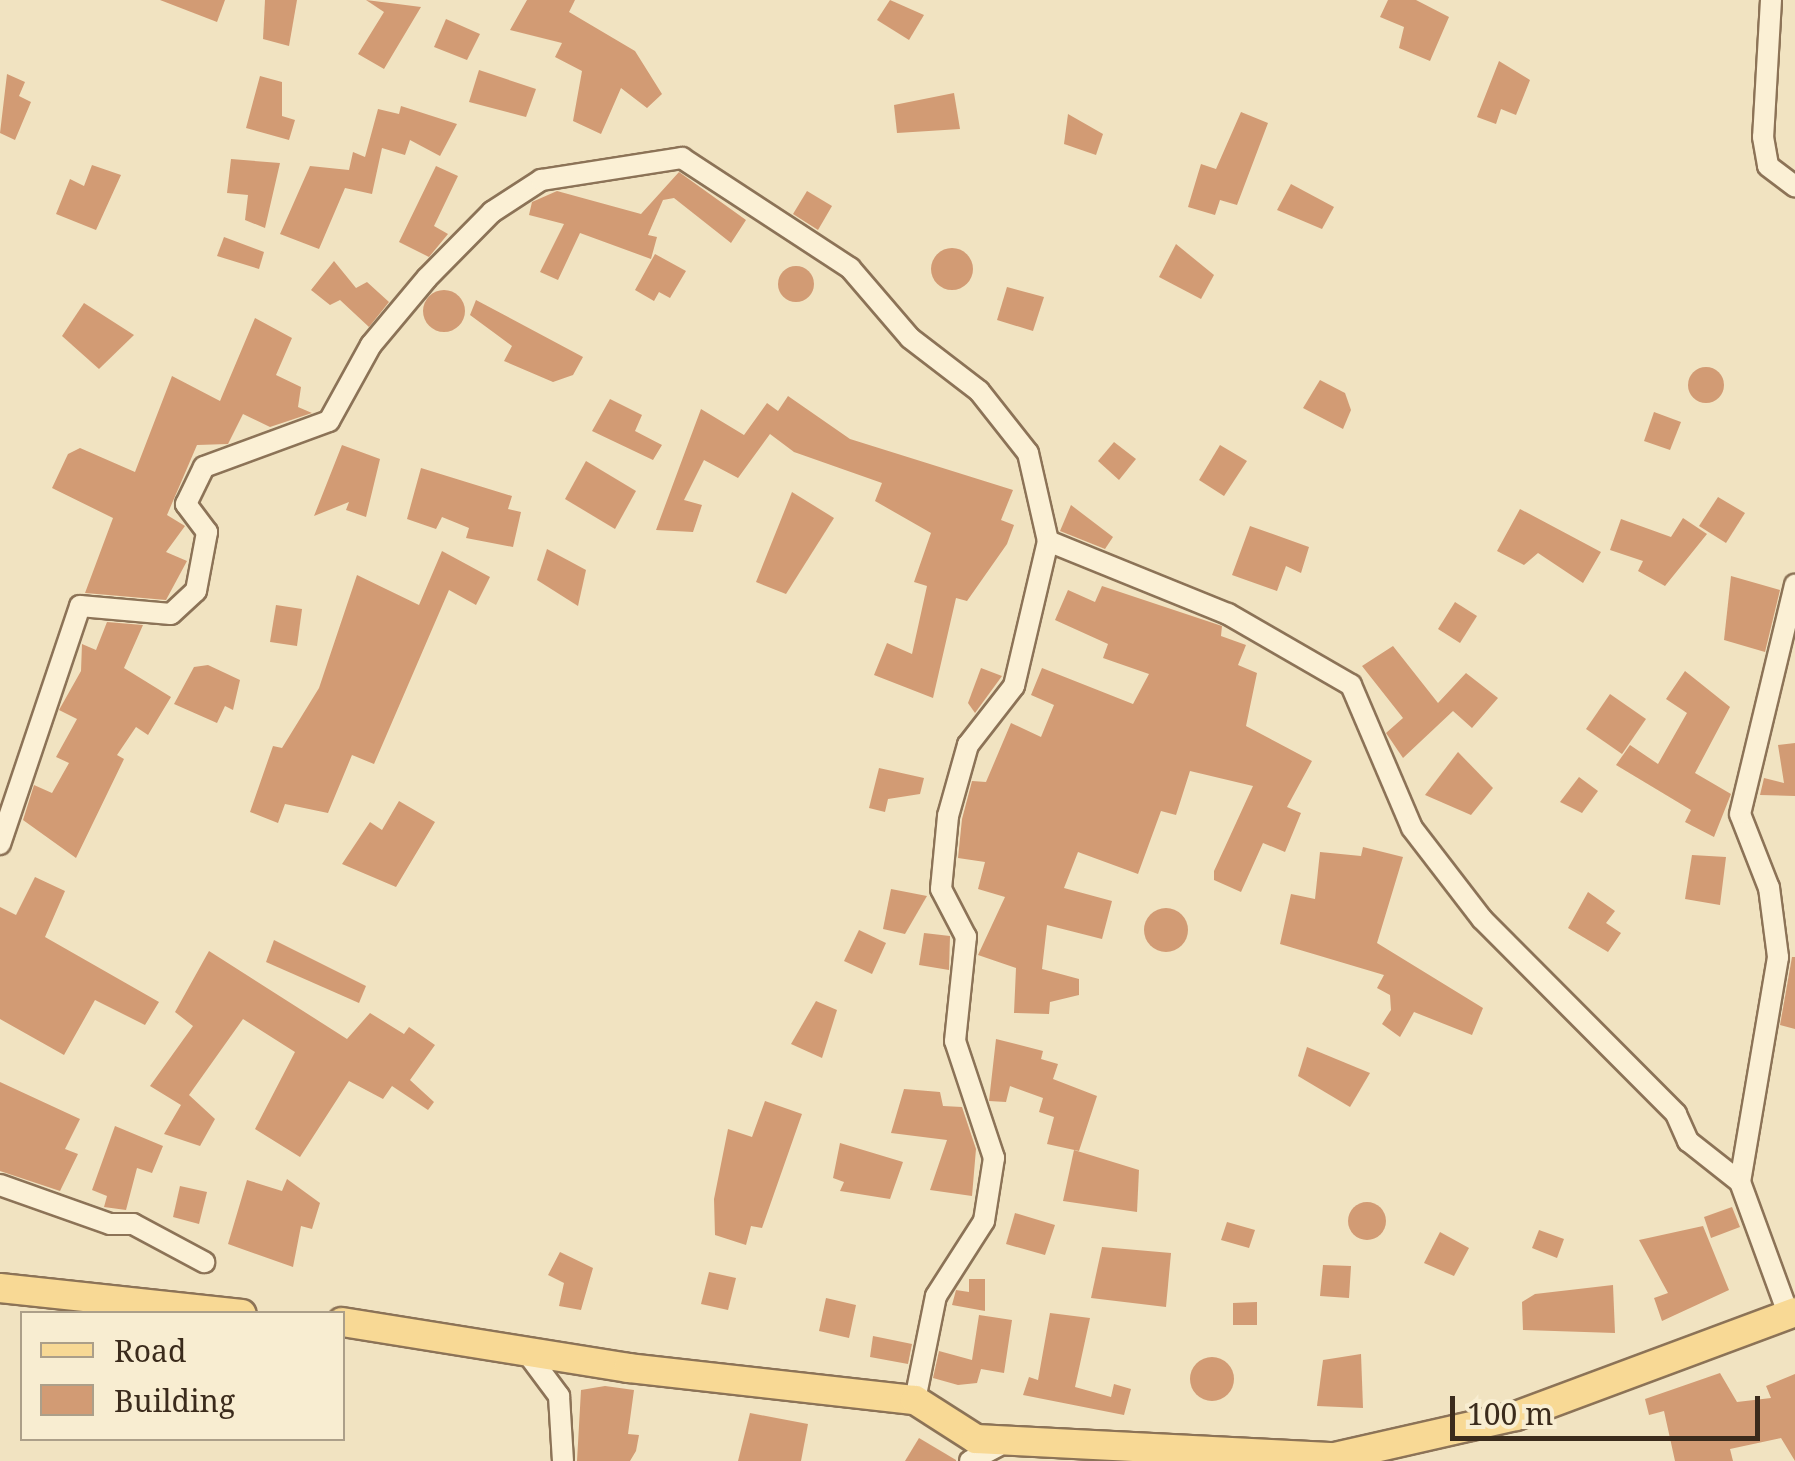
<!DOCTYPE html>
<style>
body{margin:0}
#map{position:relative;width:1795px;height:1461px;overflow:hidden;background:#f1e3c1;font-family:"Noto Serif",serif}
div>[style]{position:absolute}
.building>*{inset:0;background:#d29b74}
.round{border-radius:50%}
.roads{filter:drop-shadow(2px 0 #8c7357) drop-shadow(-2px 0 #8c7357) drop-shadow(0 2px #8c7357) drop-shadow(0 -2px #8c7357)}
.minor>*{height:20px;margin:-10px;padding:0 10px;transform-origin:10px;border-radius:10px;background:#fbf0d5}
.major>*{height:28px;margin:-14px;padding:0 14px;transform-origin:14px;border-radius:14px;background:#f8d995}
span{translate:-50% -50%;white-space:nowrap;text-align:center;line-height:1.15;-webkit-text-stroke:9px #f8edd1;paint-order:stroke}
.legend{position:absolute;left:20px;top:1311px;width:325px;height:130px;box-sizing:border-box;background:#f8edd1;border:2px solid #ac9f89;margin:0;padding:12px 18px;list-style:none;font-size:30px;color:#3b2b1c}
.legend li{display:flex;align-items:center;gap:20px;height:50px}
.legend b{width:50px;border:2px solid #ac9f89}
.scale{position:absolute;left:1450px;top:1396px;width:310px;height:45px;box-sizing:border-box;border:5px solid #3b2b1c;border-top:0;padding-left:12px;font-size:30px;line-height:35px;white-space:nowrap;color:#3b2b1c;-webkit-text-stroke:8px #f8edd1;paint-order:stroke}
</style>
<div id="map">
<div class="building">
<div style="clip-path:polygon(160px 0,225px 0,217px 22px)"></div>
<div style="clip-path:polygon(265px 0,297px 0,289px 46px,263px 39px)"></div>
<div style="clip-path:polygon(366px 0,421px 7px,384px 69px,358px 54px,384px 12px)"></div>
<div style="clip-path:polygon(527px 0,575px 0,569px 12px,635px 51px,662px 94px,647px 108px,621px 88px,601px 134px,573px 121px,582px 71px,555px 57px,562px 43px,510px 30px)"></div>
<div style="clip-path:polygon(890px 0,924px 15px,909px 40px,877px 20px)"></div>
<div style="clip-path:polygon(1388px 0,1416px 0,1449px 17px,1430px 61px,1399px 48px,1404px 27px,1380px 17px)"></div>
<div style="clip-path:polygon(446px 19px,480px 34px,467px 60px,434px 47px)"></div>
<div style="clip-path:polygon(1499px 61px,1530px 80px,1516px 115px,1501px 109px,1496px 124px,1477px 117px)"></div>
<div style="clip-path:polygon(479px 70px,536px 89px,526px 117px,469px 102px)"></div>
<div style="clip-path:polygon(7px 74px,25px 82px,19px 96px,31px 102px,15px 140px,0 133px)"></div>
<div style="clip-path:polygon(260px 76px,282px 82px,282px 116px,295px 120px,289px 140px,246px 128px)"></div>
<div style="clip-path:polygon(954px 93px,960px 129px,897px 133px,894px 105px)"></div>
<div style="clip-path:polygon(401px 106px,457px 124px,440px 156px,410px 140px,405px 155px,382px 148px,372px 194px,345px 188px,319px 249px,280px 234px,310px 166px,349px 170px,353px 152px,365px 157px,378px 109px,399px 114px)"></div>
<div style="clip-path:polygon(1241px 112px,1268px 123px,1237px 205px,1220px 200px,1215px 215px,1188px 207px,1201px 164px,1216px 169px)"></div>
<div style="clip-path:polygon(1068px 114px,1103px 134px,1096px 155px,1064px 144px)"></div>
<div style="clip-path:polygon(231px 159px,280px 163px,265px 228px,245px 220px,248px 195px,227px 193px)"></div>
<div style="clip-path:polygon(92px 165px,121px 175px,96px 230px,56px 214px,70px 179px,84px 186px)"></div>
<div style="clip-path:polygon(436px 166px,458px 176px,434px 226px,448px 234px,429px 257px,399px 242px)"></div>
<div style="clip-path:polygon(679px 172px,746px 220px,731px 243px,674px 198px,663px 200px,648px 235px,657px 237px,651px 259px,580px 233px,558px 280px,540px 272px,564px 224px,529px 215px,532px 202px,557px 191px,641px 214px)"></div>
<div style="clip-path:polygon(1291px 184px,1334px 207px,1322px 229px,1277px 210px)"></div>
<div style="clip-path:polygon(807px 191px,832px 206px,818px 230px,793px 214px)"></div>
<div style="clip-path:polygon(224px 237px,264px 252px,259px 269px,217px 256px)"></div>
<div style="clip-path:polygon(1176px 244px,1214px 275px,1201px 299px,1159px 277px)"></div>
<div class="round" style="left:931px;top:248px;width:42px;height:42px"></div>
<div style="clip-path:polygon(655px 254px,686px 271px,670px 298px,659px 292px,654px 301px,635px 290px)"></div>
<div style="clip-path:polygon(334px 261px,356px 288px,367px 282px,389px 302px,369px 327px,340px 300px,330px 305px,311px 290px)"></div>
<div class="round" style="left:778px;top:266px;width:36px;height:36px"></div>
<div style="clip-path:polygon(1007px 287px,1044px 297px,1033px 331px,997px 320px)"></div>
<div class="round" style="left:423px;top:290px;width:42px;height:42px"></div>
<div style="clip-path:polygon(476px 300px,583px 357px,573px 375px,553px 382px,504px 361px,512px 346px,470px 315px)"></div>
<div style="clip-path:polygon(84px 303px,134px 335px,99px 369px,62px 336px)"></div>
<div style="clip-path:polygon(255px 318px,292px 338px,276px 375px,301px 387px,298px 407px,312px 413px,270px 427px,243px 414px,228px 444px,197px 445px,167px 515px,185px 526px,166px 552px,187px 561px,166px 600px,85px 593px,113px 518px,52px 488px,68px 454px,80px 448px,135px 472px,172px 376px,220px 401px)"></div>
<div class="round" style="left:1688px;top:367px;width:36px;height:36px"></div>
<div style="clip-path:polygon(1320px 380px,1345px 393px,1351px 410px,1343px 429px,1303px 408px)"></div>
<div style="clip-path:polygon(788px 396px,850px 439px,1013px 490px,1001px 520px,1014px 525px,1007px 544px,967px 601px,956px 598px,933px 698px,874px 675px,887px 643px,912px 654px,927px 586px,914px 582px,931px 533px,875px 501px,882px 483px,794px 452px,770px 434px,738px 478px,704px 460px,684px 500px,702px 505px,693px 532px,656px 530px,701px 409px,744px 435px,767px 403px,778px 411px)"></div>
<div style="clip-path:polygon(610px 399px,642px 415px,635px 431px,662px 445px,653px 460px,592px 431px)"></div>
<div style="clip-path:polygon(1654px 412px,1681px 422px,1670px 450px,1644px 441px)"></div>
<div style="clip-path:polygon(1114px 442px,1136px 459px,1119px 480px,1098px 461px)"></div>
<div style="clip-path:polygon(342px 445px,380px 459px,366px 517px,346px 510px,349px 502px,314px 516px)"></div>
<div style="clip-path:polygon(1220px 445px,1247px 461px,1224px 496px,1199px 480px)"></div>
<div style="clip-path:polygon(586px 461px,636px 491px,615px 529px,565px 499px)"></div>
<div style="clip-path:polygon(421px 468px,512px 496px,508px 509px,521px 512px,513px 547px,466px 538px,469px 528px,442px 517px,436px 529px,407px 519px)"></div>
<div style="clip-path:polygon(792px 492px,834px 518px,786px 594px,756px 582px)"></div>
<div style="clip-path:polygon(1718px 497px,1745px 513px,1726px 543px,1699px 526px)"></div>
<div style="clip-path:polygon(1071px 505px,1113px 537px,1105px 549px,1060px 531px)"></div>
<div style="clip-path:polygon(1520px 509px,1601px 552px,1583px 583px,1538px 553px,1524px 565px,1497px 551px)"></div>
<div style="clip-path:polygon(1683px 518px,1707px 534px,1665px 586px,1638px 571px,1643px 561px,1610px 550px,1621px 519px,1671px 537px)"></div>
<div style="clip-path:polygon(1250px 526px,1309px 547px,1301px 573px,1286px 566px,1277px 591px,1232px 575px)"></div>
<div style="clip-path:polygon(547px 549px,586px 570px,578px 606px,537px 580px)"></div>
<div style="clip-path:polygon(442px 551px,490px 577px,476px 605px,449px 590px,374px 764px,352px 755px,328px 813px,285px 804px,278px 823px,250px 812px,273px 746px,282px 748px,319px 688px,357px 575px,419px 605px)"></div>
<div style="clip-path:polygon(1731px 576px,1780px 590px,1765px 652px,1724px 640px)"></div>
<div style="clip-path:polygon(1102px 586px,1222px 626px,1221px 636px,1246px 645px,1238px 665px,1257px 673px,1246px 726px,1312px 761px,1287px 807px,1301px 813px,1285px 852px,1263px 843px,1241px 892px,1214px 880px,1214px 871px,1253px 786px,1190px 771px,1176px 815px,1161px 811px,1138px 874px,1078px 852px,1064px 888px,1112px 901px,1102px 939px,1047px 925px,1042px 969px,1079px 979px,1079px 995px,1050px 1002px,1049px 1014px,1014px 1013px,1016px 968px,978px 955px,1005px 897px,978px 889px,985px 862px,958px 858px,962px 819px,972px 781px,986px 782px,1011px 723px,1041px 737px,1054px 705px,1031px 695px,1042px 668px,1133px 704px,1149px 674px,1103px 658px,1108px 644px,1055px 620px,1068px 590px,1095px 602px)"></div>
<div style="clip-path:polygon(1455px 602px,1477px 616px,1460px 643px,1438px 629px)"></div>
<div style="clip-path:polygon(276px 605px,302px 609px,297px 646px,270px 642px)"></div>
<div style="clip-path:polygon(107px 622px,143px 625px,124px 668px,171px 697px,148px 735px,136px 727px,117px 755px,124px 759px,76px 858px,23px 820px,34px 785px,52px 793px,69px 763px,56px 757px,77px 719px,59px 710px,81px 671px,82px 644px,96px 650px)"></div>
<div style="clip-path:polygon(1393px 646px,1438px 703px,1466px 673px,1498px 698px,1472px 728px,1453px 711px,1403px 758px,1386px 733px,1403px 718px,1362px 666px)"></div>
<div style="clip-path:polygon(208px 665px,240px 680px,233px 710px,225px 706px,217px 723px,174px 704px,194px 667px)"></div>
<div style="clip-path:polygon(981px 668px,1002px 676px,975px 713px,968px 703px)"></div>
<div style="clip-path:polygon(1685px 671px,1730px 707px,1695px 773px,1731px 794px,1714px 837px,1685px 822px,1691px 810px,1616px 765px,1630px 745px,1658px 764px,1687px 713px,1666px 699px)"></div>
<div style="clip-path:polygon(1610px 694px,1646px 719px,1622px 754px,1586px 729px)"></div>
<div style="clip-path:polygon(1795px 743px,1795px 796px,1760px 795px,1764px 778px,1784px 783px,1778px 745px)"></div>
<div style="clip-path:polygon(1458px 752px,1493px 788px,1471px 815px,1425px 795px)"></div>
<div style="clip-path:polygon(879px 768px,924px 778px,920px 794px,888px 799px,885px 812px,869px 808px)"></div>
<div style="clip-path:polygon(1579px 777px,1598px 791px,1582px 813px,1560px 802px)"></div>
<div style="clip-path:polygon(399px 801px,435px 822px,396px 887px,342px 864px,370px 822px,382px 830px)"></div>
<div style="clip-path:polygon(1363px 847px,1403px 857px,1377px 943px,1483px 1008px,1472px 1035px,1414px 1012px,1400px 1037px,1382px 1024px,1391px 1010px,1390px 995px,1377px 988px,1384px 975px,1280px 944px,1291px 894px,1315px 899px,1320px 852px,1361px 856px)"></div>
<div style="clip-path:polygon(1692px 855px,1726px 857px,1720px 905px,1685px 899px)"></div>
<div style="clip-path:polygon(35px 877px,65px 891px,45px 937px,159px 1002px,145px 1025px,95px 1000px,64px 1055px,0 1019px,0 907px,16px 915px)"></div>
<div style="clip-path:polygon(891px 889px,927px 896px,905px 934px,883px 929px)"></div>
<div style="clip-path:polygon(1588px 892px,1615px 911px,1606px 923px,1621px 933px,1608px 952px,1568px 928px)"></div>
<div class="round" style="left:1144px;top:908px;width:44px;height:44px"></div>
<div style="clip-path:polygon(859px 930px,886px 943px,872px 974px,844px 961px)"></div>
<div style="clip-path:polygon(924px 933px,950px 936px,949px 970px,919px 965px)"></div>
<div style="clip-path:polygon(274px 940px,366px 986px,359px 1003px,266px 962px)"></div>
<div style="clip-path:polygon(209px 951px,347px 1039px,370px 1013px,404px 1034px,409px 1027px,435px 1045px,410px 1080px,434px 1102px,428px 1110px,392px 1086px,383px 1099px,349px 1081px,300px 1157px,255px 1129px,295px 1052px,243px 1019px,189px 1095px,215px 1119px,200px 1146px,164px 1134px,181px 1105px,150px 1086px,193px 1026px,175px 1012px)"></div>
<div style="clip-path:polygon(1792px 957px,1795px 957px,1795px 1029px,1780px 1025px)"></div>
<div style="clip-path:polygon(816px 1001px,837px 1010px,822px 1058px,791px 1044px)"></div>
<div style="clip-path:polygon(996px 1039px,1043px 1051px,1041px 1059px,1058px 1064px,1053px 1079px,1097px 1096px,1079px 1151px,1047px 1144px,1054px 1117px,1039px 1112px,1043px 1098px,1010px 1086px,1006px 1102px,989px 1101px)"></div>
<div style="clip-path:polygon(1307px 1047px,1370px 1073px,1350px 1107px,1298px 1076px)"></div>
<div style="clip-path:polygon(0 1082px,80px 1119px,65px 1149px,78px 1154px,60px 1191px,0 1171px)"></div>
<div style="clip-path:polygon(904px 1089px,940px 1092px,943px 1106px,962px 1107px,976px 1149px,972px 1196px,930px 1190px,947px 1140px,891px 1133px)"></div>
<div style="clip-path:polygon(765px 1101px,802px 1114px,762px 1228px,751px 1226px,746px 1245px,715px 1235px,714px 1199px,728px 1129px,752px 1137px)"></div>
<div style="clip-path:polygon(115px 1126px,163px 1146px,152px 1173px,137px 1168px,126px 1210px,104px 1207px,107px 1196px,92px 1190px)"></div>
<div style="clip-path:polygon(840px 1143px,903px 1162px,890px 1199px,840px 1191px,844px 1182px,833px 1178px)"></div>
<div style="clip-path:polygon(1074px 1150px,1139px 1170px,1137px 1212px,1063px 1201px)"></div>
<div style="clip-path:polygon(287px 1179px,320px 1203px,312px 1229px,301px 1226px,293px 1267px,228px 1244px,247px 1180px,282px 1191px)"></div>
<div style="clip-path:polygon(180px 1186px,207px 1192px,199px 1224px,173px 1217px)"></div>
<div class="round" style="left:1348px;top:1202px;width:38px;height:38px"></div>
<div style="clip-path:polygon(1732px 1207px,1740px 1227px,1711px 1238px,1704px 1217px)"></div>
<div style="clip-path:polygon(1015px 1213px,1055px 1225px,1045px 1255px,1006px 1244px)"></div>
<div style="clip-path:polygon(1227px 1222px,1255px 1230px,1249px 1248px,1221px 1240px)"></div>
<div style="clip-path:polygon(1703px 1226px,1729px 1290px,1662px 1321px,1654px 1298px,1668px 1293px,1639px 1240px)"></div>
<div style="clip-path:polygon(1539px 1230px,1564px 1239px,1557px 1258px,1532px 1248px)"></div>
<div style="clip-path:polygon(1440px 1232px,1469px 1248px,1454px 1276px,1424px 1263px)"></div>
<div style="clip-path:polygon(1102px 1247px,1171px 1253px,1166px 1307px,1091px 1298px)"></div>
<div style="clip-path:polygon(560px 1252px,593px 1268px,581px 1310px,559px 1306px,564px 1283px,548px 1275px)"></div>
<div style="clip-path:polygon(1323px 1265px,1351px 1266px,1349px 1298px,1320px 1296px)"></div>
<div style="clip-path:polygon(709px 1272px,736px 1278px,728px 1310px,701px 1304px)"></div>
<div style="clip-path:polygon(969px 1279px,985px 1279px,985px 1311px,952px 1305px,956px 1290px,969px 1292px)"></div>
<div style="clip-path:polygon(1613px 1285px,1615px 1333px,1523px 1330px,1522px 1302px,1535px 1294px)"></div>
<div style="clip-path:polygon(826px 1298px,856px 1305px,849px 1338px,819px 1331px)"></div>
<div style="clip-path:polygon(1257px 1302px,1257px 1325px,1233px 1325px,1233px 1303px)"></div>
<div style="clip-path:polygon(1050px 1313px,1090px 1318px,1075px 1387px,1111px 1397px,1114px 1384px,1131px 1389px,1124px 1415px,1023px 1395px,1029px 1377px,1038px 1380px)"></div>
<div style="clip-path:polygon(979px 1315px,1012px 1320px,1004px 1373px,981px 1369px,977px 1383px,958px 1385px,933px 1378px,939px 1351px,972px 1360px)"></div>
<div style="clip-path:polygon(873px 1336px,912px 1344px,908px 1364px,870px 1357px)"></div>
<div style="clip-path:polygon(1361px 1354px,1363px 1408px,1317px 1406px,1323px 1360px)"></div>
<div class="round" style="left:1190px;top:1357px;width:44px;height:44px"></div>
<div style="clip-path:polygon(1720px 1373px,1737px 1402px,1771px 1398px,1766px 1386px,1795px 1374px,1795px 1461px,1781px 1438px,1730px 1449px,1733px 1461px,1675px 1461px,1664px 1411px,1649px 1415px,1645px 1399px)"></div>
<div style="clip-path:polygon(605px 1386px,634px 1390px,628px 1434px,639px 1435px,636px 1451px,630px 1461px,577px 1461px,581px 1390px)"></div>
<div style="clip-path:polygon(750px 1413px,808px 1424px,801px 1461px,738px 1461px)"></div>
<div style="clip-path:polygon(919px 1438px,956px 1460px,956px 1461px,905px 1461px)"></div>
</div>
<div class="roads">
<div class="minor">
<div style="left:1771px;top:0;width:137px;rotate:93.3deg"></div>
<div style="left:1763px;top:137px;width:29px;rotate:80deg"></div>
<div style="left:1768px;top:166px;width:34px;rotate:37deg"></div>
<div style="left:0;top:844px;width:251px;rotate:-71.4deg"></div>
<div style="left:80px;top:606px;width:91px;rotate:5deg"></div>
<div style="left:171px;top:614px;width:34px;rotate:-43deg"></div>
<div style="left:196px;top:591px;width:60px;rotate:-79.4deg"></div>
<div style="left:207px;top:532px;width:35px;rotate:-127deg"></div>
<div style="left:186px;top:504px;width:41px;rotate:-64.1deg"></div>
<div style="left:204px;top:467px;width:133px;rotate:-20.2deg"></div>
<div style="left:329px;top:421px;width:87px;rotate:-61.1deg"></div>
<div style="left:371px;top:345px;width:87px;rotate:-50.1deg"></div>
<div style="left:427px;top:278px;width:93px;rotate:-45.4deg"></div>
<div style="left:492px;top:212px;width:59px;rotate:-33.1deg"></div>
<div style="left:541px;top:180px;width:143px;rotate:-8.9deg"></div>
<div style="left:682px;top:158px;width:201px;rotate:33.2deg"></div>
<div style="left:850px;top:268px;width:92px;rotate:49.4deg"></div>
<div style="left:910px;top:338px;width:87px;rotate:37.5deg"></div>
<div style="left:979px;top:391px;width:79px;rotate:51.7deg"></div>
<div style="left:1028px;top:453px;width:90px;rotate:77.2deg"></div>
<div style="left:1048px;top:541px;width:194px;rotate:22.1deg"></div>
<div style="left:1228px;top:614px;width:142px;rotate:30deg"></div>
<div style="left:1351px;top:685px;width:155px;rotate:66.9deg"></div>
<div style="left:1412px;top:828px;width:115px;rotate:52.4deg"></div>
<div style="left:1482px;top:919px;width:275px;rotate:45.1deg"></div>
<div style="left:1676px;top:1114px;width:30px;rotate:66deg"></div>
<div style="left:1688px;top:1141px;width:66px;rotate:38.3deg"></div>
<div style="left:1740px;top:1182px;width:140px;rotate:69.9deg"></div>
<div style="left:1740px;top:1182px;width:228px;rotate:-80.4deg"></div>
<div style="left:1778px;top:957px;width:70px;rotate:-97.4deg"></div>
<div style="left:1769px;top:888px;width:79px;rotate:-111.4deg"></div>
<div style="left:1740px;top:814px;width:236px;rotate:-76.5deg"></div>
<div style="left:0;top:1185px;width:117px;rotate:19.5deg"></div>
<div style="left:110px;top:1224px;width:23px"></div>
<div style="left:133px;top:1224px;width:81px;rotate:28.2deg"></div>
<div style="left:527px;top:1353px;width:54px;rotate:53.3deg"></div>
<div style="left:559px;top:1396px;width:65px;rotate:86.5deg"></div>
<div style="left:915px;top:1400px;width:106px;rotate:-78.6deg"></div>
<div style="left:936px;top:1296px;width:89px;rotate:-57.4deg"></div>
<div style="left:984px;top:1221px;width:64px;rotate:-81deg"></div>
<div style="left:994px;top:1158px;width:123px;rotate:-108.4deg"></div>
<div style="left:955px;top:1041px;width:105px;rotate:-84deg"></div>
<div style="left:966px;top:937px;width:54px;rotate:-117.5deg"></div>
<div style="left:941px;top:889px;width:73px;rotate:-84.5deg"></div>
<div style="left:948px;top:816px;width:74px;rotate:-74.3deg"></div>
<div style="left:968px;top:745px;width:75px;rotate:-52.1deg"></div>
<div style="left:1014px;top:686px;width:149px;rotate:-76.8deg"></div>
<div style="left:970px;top:1461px;width:32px;rotate:-28deg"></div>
</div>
<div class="major">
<div style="left:0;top:1288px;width:243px;rotate:6.1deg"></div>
<div style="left:342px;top:1322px;width:290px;rotate:9.1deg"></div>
<div style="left:628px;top:1368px;width:289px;rotate:6.4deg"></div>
<div style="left:915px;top:1400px;width:72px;rotate:32.6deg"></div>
<div style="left:976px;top:1439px;width:359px;rotate:2.9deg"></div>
<div style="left:1335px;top:1457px;width:186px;rotate:-12.8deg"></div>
<div style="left:1516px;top:1416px;width:298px;rotate:-20.4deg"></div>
</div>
</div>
<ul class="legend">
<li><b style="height:12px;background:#f8d995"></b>Road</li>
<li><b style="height:28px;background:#d29b74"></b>Building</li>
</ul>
<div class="scale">100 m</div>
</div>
